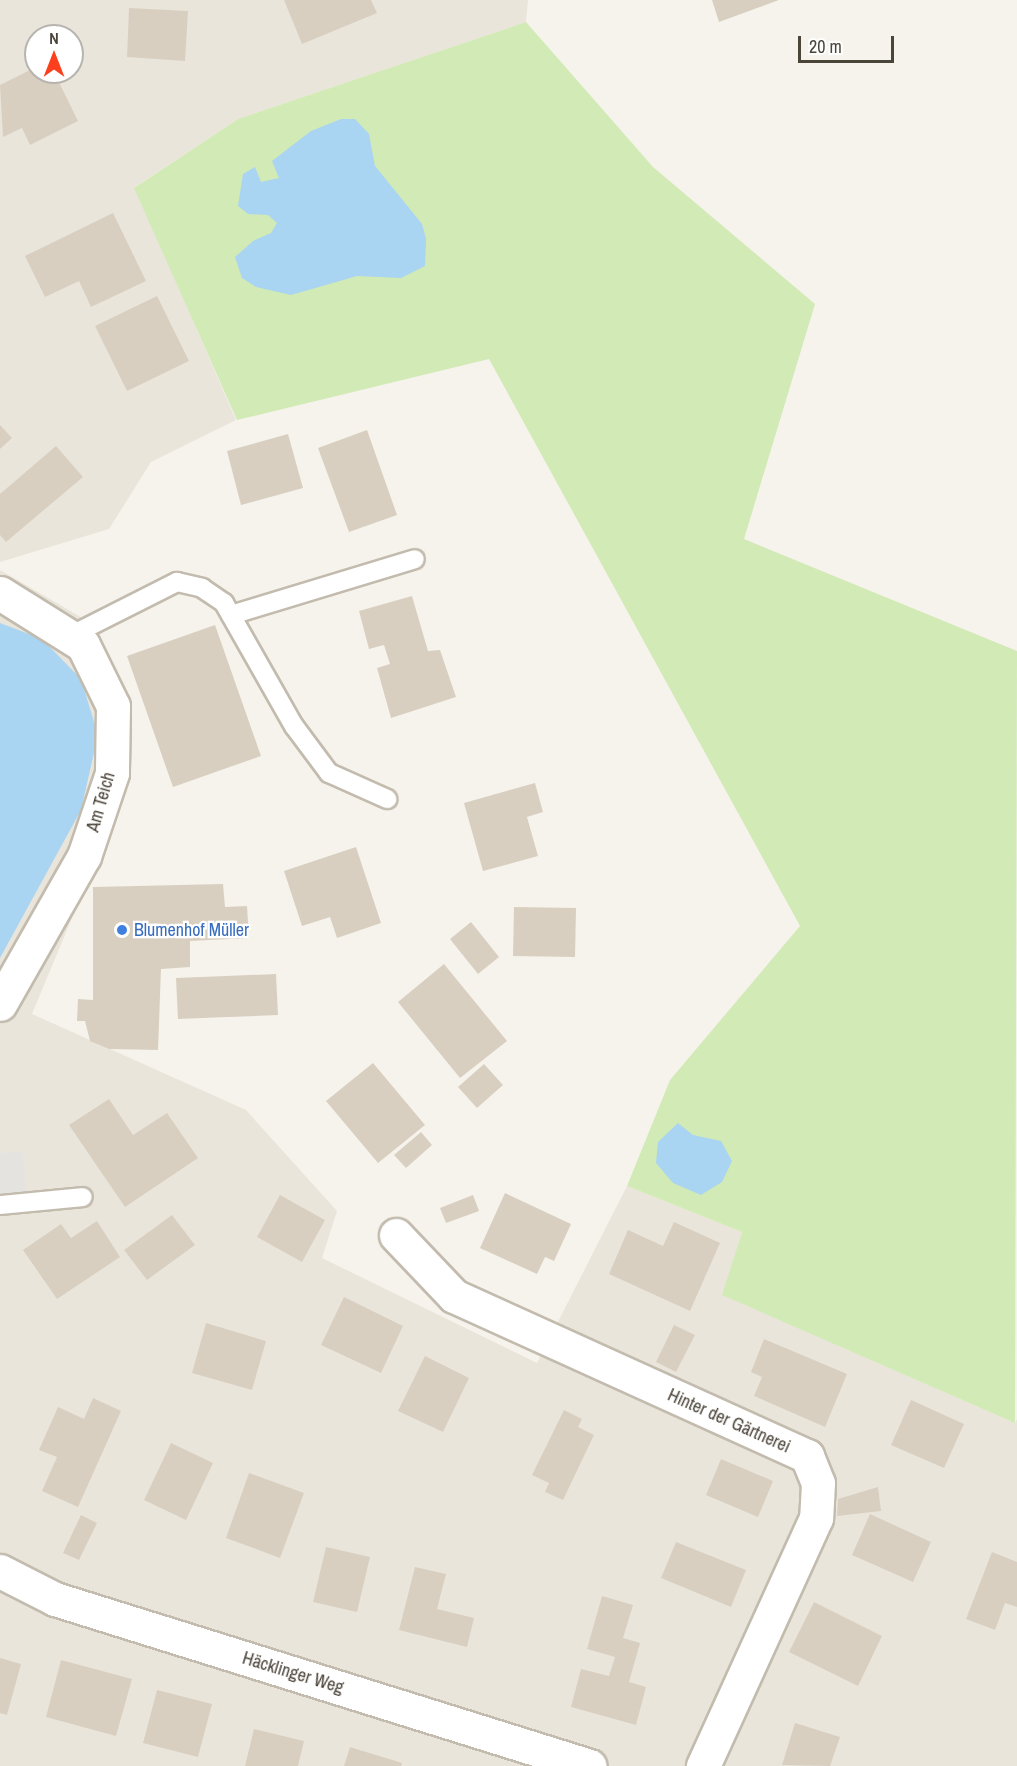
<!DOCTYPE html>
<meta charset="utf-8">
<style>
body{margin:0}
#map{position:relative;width:1017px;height:1766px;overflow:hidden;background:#f6f3ec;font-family:"Archivo Narrow",sans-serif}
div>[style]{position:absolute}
.residential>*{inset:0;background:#eae5da}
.green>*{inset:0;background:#d2eab5}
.parking>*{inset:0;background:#e5e3e0}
.water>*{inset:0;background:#a9d4f2}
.building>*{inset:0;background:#d8cfc1}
.roads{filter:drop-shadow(2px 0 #c2bbae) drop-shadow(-2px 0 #c2bbae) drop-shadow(0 2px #c2bbae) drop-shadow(0 -2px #c2bbae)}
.lane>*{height:18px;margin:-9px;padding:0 9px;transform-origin:9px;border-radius:9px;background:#fff}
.street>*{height:33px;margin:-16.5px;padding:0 16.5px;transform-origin:16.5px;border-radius:16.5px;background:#fff}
.dots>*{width:16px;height:16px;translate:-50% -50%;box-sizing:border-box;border:3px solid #fff;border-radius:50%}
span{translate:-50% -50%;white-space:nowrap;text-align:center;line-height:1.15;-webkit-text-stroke:4.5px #fff;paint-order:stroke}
.street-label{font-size:18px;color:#4b4439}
.shop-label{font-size:18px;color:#366cbe}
.left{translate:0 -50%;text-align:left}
.north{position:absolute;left:24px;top:24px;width:60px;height:60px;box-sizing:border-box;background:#fff;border:2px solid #b7b4b0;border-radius:50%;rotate:0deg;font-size:16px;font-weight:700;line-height:24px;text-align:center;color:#4b4439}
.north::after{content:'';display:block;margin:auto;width:21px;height:27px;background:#fc3f1d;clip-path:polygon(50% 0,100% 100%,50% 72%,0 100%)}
.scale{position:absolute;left:798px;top:36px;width:96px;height:27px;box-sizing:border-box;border:3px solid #4b4439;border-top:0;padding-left:8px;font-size:18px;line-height:21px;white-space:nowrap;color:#4b4439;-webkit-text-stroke:4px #fff;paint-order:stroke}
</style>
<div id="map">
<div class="residential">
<div style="clip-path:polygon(evenodd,0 0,528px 0,526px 22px,238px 119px,135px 187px,236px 420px,151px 462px,109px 529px,0 562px,0 0,36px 36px,72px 36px,72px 72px,36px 72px,36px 36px)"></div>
<div style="clip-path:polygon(0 570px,93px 624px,128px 696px,129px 781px,32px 1014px,246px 1110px,337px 1211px,322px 1258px,537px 1363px,627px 1186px,742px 1232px,723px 1295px,1015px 1423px,1017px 1419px,1017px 1766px,0 1766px)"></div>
</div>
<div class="green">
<div style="clip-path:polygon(526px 22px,653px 167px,815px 304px,744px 539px,1017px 651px,1015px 1423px,722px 1295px,742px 1232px,627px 1186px,670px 1080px,800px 926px,489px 359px,237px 420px,134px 188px,238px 119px)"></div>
</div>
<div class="parking">
<div style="clip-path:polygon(23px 1151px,27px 1196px,0 1199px,0 1153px)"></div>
</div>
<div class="water">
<div style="clip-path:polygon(341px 119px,355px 119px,369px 134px,375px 166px,422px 224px,426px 239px,425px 266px,401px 278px,357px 276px,291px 295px,256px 287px,242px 278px,235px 257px,253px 241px,271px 233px,277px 223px,268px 215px,248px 214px,238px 206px,243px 174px,255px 167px,261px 182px,279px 178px,272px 161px,311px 131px)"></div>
<div style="clip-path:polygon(0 623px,42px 639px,81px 679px,98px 735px,81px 810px,0 958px)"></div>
<div style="clip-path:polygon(678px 1123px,693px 1135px,721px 1141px,732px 1161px,722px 1182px,701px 1195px,673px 1183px,656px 1163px,658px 1142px)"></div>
</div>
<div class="building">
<div style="clip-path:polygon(284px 0,371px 0,377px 13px,302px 44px)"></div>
<div style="clip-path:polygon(712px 0,779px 0,719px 22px)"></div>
<div style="clip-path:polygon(129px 8px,188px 11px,185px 61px,127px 57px)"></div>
<div style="clip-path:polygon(36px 67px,36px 72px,54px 72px,78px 121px,30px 145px,22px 128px,3px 137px,0 85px)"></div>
<div style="clip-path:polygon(113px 213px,146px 281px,91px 307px,79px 281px,45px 297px,25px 256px)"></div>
<div style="clip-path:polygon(157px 296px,189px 361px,127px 391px,95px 326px)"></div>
<div style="clip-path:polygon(0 425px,12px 438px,0 449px)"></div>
<div style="clip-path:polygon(367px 430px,397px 515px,349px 532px,318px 448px)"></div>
<div style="clip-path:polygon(288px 434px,303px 488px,241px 505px,227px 451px)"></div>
<div style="clip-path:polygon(56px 446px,83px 477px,6px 542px,0 535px,0 494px)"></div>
<div style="clip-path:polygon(412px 596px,428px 651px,440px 650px,456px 697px,391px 718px,377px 668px,390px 664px,384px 645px,369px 649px,359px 611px)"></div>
<div style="clip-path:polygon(215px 625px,261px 756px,173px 787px,127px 656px)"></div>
<div style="clip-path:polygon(535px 783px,543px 812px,527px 817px,538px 856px,483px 871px,464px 803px)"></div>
<div style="clip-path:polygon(356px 847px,381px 923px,337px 938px,330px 917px,302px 926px,284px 871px)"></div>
<div style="clip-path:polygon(223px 884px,225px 907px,247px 906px,249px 938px,190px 941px,190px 967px,161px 969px,158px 1050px,109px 1049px,90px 1041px,85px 1021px,77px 1021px,78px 999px,93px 1000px,93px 887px)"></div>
<div style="clip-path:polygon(514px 907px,576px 908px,575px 957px,513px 956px)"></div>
<div style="clip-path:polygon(471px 922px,499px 957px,478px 974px,450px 939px)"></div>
<div style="clip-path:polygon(444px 964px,507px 1041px,460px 1078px,398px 1002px)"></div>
<div style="clip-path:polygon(276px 974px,278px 1015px,178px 1019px,176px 978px)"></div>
<div style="clip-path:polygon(373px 1063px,425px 1125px,378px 1163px,326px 1101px)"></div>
<div style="clip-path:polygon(484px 1064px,503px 1085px,477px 1108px,458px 1087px)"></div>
<div style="clip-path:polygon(109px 1099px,133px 1135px,167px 1113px,198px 1158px,125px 1207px,69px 1125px)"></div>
<div style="clip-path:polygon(421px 1132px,432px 1145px,406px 1168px,394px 1155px)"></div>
<div style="clip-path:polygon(505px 1193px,571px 1224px,554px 1261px,545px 1257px,537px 1274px,480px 1248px)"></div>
<div style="clip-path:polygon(280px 1195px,325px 1220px,302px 1262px,257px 1237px)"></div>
<div style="clip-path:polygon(473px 1195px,479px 1211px,446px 1223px,440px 1208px)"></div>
<div style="clip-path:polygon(172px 1215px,195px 1245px,147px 1280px,124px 1250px)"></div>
<div style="clip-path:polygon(97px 1221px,120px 1257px,57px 1299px,23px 1250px,61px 1224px,71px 1238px)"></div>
<div style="clip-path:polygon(674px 1222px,720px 1243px,690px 1311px,609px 1274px,628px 1230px,663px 1246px)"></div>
<div style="clip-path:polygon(344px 1297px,403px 1326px,381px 1373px,321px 1345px)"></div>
<div style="clip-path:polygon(206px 1323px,266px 1341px,252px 1390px,192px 1373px)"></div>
<div style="clip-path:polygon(674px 1325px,695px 1335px,676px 1372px,656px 1362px)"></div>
<div style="clip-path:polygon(764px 1339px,847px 1374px,825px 1427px,754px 1396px,762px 1377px,751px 1372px)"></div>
<div style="clip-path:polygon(425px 1356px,469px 1378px,443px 1432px,398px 1411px)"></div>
<div style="clip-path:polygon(93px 1398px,121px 1411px,78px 1507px,42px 1491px,57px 1457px,39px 1450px,58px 1407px,84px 1419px)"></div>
<div style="clip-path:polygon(911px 1400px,964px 1424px,944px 1468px,891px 1445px)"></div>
<div style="clip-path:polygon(564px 1410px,582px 1419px,578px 1427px,594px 1435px,563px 1500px,545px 1492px,549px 1483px,532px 1475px)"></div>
<div style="clip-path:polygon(171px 1443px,213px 1463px,186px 1520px,144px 1500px)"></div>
<div style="clip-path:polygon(721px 1459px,773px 1481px,758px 1517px,706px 1495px)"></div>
<div style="clip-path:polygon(249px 1473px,304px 1493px,280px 1558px,226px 1538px)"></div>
<div style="clip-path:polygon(878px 1487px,881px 1511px,837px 1516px,838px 1499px)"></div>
<div style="clip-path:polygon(870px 1514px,931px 1542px,913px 1582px,852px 1555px)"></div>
<div style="clip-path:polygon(81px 1515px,97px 1523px,79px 1560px,63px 1553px)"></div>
<div style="clip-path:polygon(676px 1542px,746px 1570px,731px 1607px,661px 1578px)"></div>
<div style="clip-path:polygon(326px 1547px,370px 1557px,357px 1612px,313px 1602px)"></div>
<div style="clip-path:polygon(992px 1552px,1017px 1562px,1017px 1607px,1005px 1603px,995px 1630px,966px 1619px)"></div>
<div style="clip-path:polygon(415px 1567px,446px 1574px,437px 1609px,474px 1618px,467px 1647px,399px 1630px)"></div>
<div style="clip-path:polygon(602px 1596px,633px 1605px,623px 1638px,640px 1643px,629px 1682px,646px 1687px,636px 1725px,571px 1707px,581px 1669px,609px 1676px,615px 1657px,587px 1649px)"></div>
<div style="clip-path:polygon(814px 1602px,882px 1636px,858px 1686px,789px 1652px)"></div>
<div style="clip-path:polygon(0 1658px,21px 1664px,7px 1715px,0 1713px)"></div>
<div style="clip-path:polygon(61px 1660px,132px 1679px,116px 1736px,46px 1717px)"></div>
<div style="clip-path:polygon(157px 1690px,212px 1704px,198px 1757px,143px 1743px)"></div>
<div style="clip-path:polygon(795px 1723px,840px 1737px,830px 1766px,782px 1765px)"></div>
<div style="clip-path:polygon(254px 1729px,304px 1741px,298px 1766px,245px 1766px)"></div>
<div style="clip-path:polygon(350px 1747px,402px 1763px,401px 1766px,344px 1766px)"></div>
</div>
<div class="roads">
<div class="lane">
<div style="left:231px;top:615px;width:192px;rotate:-16.9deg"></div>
<div style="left:70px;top:636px;width:120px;rotate:-26.8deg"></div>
<div style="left:177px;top:582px;width:26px;rotate:13deg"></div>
<div style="left:202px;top:588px;width:27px;rotate:34deg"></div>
<div style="left:224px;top:603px;width:142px;rotate:60.4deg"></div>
<div style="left:294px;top:726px;width:59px;rotate:53.3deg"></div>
<div style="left:329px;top:773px;width:64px;rotate:24.1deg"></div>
<div style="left:0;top:1205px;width:83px;rotate:-5.5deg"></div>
</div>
<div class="street">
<div style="left:0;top:593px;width:98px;rotate:32.1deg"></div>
<div style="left:83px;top:645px;width:68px;rotate:63.8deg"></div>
<div style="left:113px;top:706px;width:67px;rotate:90.9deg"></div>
<div style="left:112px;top:773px;width:88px;rotate:108.6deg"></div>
<div style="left:84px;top:856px;width:170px;rotate:119.6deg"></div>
<div style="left:396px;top:1235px;width:84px;rotate:46.4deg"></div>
<div style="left:454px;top:1296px;width:388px;rotate:24.4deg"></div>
<div style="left:807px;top:1456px;width:29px;rotate:68deg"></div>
<div style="left:818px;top:1483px;width:35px;rotate:93deg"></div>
<div style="left:816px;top:1518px;width:273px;rotate:114.5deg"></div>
<div style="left:0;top:1571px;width:62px;rotate:27deg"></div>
<div style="left:55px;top:1599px;width:560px;rotate:17.34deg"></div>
</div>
</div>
<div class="dots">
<div style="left:122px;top:930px;background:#3f7fe0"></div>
</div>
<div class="street-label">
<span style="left:101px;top:802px;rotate:-74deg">Am Teich</span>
<span style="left:729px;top:1421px;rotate:24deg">Hinter der Gärtnerei</span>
<span style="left:293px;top:1673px;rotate:17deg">Häcklinger Weg</span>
</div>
<div class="shop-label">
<span class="left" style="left:134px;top:930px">Blumenhof Müller</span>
</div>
<div class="north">N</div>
<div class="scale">20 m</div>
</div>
